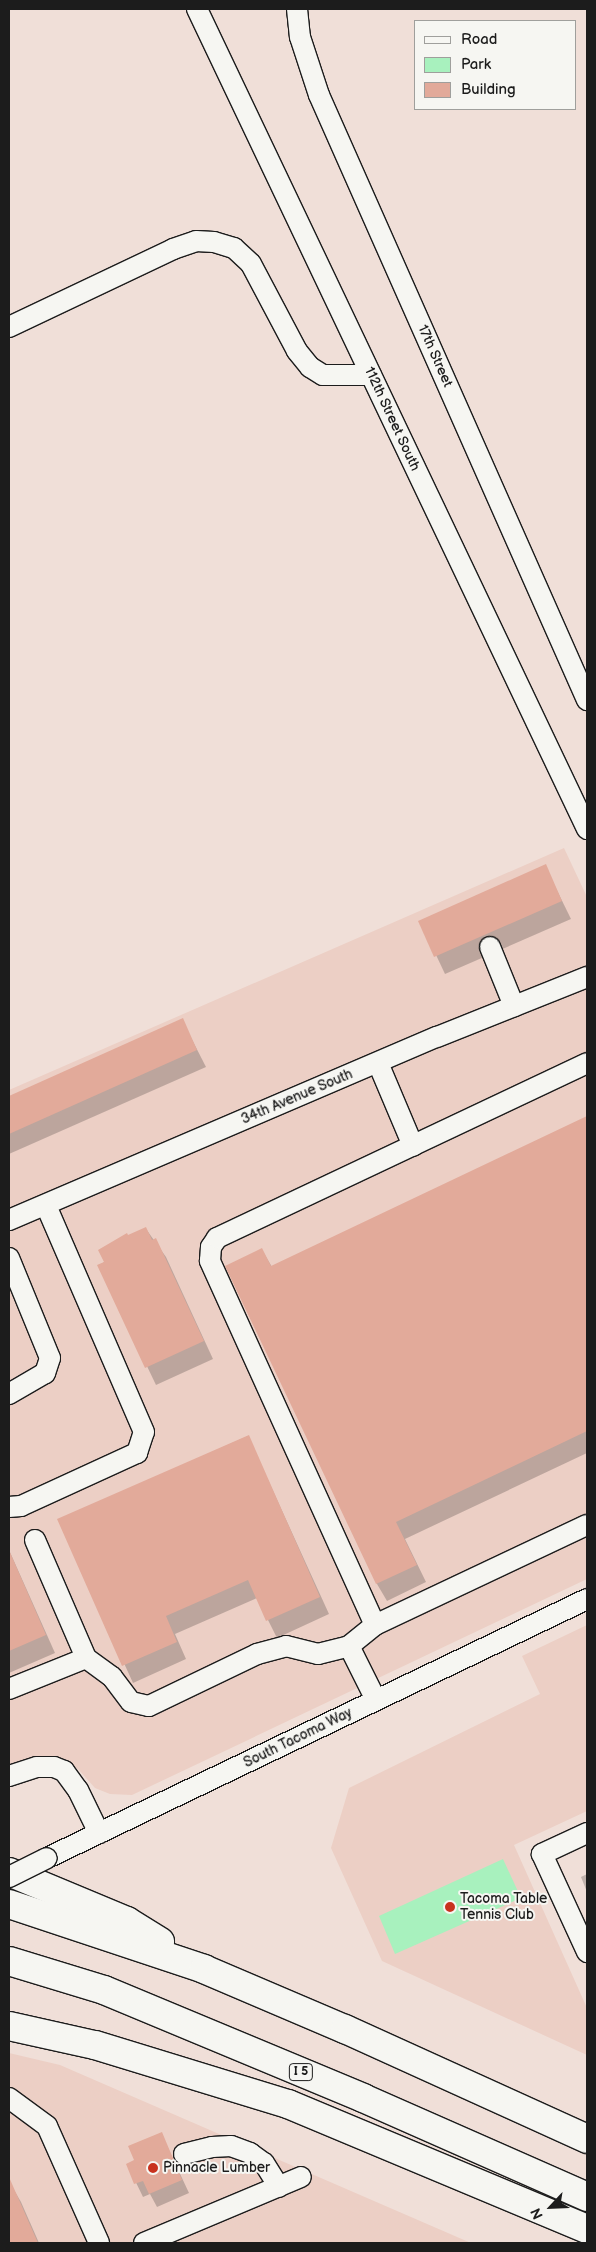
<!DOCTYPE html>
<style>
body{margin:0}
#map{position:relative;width:596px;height:2252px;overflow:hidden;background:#f0dfd8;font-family:"Balsamiq Sans",sans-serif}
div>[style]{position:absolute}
.built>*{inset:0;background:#eccfc5}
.green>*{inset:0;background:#a8f1be}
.shadow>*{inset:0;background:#0003}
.building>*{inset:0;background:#e2aa9a}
.roads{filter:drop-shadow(1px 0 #1c1c1c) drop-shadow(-1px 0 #1c1c1c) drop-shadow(0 1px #1c1c1c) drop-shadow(0 -1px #1c1c1c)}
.minor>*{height:20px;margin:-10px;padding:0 10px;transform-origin:10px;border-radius:10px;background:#f6f6f2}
.highway>*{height:28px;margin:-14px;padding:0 14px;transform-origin:14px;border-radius:14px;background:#f6f6f2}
.bridges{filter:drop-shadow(1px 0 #1c1c1c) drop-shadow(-1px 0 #1c1c1c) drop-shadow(0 1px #1c1c1c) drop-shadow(0 -1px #1c1c1c)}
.minor-bridge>*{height:20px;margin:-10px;padding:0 10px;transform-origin:10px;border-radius:10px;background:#f6f6f2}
.dots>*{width:14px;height:14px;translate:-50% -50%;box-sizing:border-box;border:2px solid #f6f6f2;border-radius:50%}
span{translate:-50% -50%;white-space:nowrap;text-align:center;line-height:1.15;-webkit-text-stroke:4px #f6f6f2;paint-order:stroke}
.shield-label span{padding:1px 4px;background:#f6f6f2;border:1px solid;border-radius:4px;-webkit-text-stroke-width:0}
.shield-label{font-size:12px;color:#1c1c1c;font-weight:700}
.street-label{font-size:14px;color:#1c1c1c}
.poi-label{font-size:14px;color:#1c1c1c}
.left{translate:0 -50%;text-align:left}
.frame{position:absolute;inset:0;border:10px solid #1c1c1c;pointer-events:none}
.legend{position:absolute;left:414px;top:20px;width:162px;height:90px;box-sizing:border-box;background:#f6f6f2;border:1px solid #9f9f9c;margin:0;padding:6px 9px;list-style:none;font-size:15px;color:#1c1c1c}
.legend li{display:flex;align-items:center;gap:10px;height:25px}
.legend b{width:25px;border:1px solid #9f9f9c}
.north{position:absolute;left:526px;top:2182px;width:50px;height:50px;-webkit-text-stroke:4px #f6f6f2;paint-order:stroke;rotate:245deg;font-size:14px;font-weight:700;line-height:20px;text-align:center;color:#1c1c1c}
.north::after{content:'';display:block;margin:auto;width:18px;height:22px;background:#1c1c1c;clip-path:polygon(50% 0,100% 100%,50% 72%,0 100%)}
</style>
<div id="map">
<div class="built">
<div style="clip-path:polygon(564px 848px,587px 897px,587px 1579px,132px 1795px,110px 1794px,95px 1788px,78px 1769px,64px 1761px,9px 1771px,9px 1090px)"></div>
<div style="clip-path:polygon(587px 1625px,587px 1811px,514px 1845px,587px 2008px,587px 2055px,382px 1961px,331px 1848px,349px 1788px,540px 1694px,522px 1656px)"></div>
<div style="clip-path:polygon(9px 2053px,60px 2065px,471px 2243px,9px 2243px)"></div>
</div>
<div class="green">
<div style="clip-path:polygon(503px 1859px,521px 1898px,395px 1954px,379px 1916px)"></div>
</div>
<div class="shadow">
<div style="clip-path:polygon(545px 866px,571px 919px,445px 974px,420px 921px)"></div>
<div style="clip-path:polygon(182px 1020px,206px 1067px,9px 1154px,9px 1097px)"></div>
<div style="clip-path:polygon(587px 1118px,587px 1453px,405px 1539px,426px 1582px,387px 1601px,377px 1584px,262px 1250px,272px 1267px)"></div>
<div style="clip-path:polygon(146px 1229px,166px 1257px,213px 1359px,156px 1385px,99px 1266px)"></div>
<div style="clip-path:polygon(248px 1436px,329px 1614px,277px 1638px,257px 1598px,175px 1634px,186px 1659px,133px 1683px,59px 1520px)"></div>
<div style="clip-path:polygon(9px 1550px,55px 1653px,9px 1673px)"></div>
<div style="clip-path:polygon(587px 1874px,587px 1892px,581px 1877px)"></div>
<div style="clip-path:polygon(161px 2133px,189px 2193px,157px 2207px,150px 2194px,143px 2197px,127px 2164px,136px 2161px)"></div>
<div style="clip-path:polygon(11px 2185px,21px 2202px,39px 2243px,9px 2243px)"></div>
</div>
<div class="building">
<div style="clip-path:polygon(546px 864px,562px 901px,434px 957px,418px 921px)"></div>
<div style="clip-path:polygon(183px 1018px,197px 1050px,9px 1134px,9px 1096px)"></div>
<div style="clip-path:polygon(587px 1116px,587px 1431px,396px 1522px,417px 1565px,376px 1584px,225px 1266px,262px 1248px,271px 1266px)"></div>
<div style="clip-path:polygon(146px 1227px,152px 1240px,156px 1238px,204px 1341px,145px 1368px,97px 1265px,104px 1262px,98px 1250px,127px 1233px,128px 1235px)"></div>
<div style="clip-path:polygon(249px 1435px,320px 1597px,266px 1621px,248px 1580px,166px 1616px,177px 1642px,122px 1666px,57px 1519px)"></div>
<div style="clip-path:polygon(9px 1550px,46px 1635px,9px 1651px)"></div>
<div style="clip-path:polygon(162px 2132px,182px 2180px,149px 2194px,143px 2181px,134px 2184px,126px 2164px,134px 2160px,128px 2146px)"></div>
<div style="clip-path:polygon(9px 2177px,38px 2243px,9px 2243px)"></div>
</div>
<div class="roads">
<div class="minor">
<div style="left:197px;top:9px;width:908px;rotate:64.56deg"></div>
<div style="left:297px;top:9px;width:28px;rotate:84deg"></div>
<div style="left:300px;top:37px;width:61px;rotate:71.9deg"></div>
<div style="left:319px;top:95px;width:662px;rotate:66.11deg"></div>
<div style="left:9px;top:327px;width:182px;rotate:-25.4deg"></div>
<div style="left:173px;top:249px;width:24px;rotate:-19deg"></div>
<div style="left:196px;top:241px;width:18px;rotate:3deg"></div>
<div style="left:214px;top:242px;width:21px;rotate:17deg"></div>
<div style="left:234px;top:248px;width:23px;rotate:43deg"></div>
<div style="left:251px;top:264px;width:98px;rotate:62.1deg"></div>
<div style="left:297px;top:351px;width:21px;rotate:51deg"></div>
<div style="left:310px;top:367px;width:15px;rotate:32deg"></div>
<div style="left:323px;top:375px;width:48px"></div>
<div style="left:490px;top:947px;width:64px;rotate:67.9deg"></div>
<div style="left:378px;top:1063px;width:90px;rotate:67.1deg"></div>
<div style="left:9px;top:1220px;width:465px;rotate:-23.2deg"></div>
<div style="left:437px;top:1037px;width:162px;rotate:-21.8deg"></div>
<div style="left:9px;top:1258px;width:108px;rotate:67.7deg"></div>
<div style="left:50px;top:1358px;width:16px;rotate:108deg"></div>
<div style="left:45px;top:1373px;width:42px;rotate:149.7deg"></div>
<div style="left:9px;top:1507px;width:12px;rotate:-5deg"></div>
<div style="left:21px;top:1506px;width:128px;rotate:-24.6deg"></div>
<div style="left:137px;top:1453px;width:22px;rotate:-72deg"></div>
<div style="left:144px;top:1432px;width:247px;rotate:-113.4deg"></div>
<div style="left:35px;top:1540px;width:129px;rotate:66.6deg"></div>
<div style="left:375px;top:1625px;width:400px;rotate:-114.4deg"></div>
<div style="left:210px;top:1261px;width:14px;rotate:-86deg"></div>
<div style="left:211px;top:1247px;width:11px;rotate:-56deg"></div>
<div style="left:217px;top:1238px;width:409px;rotate:-25.3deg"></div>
<div style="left:349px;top:1646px;width:60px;rotate:63.4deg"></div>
<div style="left:9px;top:1689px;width:83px;rotate:-21.9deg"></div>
<div style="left:86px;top:1658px;width:32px;rotate:36deg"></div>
<div style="left:112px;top:1677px;width:31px;rotate:53deg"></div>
<div style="left:131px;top:1702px;width:18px;rotate:13deg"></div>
<div style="left:149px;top:1706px;width:120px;rotate:-25.7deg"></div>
<div style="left:257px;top:1654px;width:30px;rotate:-15deg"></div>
<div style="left:286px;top:1646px;width:33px;rotate:14deg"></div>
<div style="left:318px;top:1654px;width:32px;rotate:-14deg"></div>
<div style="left:349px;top:1646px;width:33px;rotate:-39deg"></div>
<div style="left:375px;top:1625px;width:234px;rotate:-25.3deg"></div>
<div style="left:9px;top:1776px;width:29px;rotate:-18deg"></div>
<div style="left:37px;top:1767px;width:17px"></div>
<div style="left:54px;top:1767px;width:11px;rotate:22deg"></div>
<div style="left:64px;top:1771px;width:24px;rotate:54deg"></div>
<div style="left:78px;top:1790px;width:48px;rotate:64deg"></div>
<div style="left:587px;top:1833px;width:50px;rotate:155deg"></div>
<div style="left:542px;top:1854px;width:108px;rotate:65.3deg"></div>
<div style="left:47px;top:1858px;width:599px;rotate:-25.62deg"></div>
<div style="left:9px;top:2098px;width:47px;rotate:36.4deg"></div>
<div style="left:47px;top:2126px;width:128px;rotate:66deg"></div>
<div style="left:184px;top:2154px;width:29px;rotate:-14deg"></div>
<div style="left:212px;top:2147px;width:19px;rotate:-3deg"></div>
<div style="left:231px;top:2146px;width:20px;rotate:20deg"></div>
<div style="left:250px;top:2153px;width:17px;rotate:36deg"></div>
<div style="left:264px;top:2163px;width:28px;rotate:58deg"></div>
<div style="left:144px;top:2243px;width:170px;rotate:-22.8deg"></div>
</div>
<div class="highway">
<div style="left:9px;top:1872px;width:128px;rotate:22.6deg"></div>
<div style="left:127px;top:1921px;width:39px;rotate:32deg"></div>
<div style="left:9px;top:1904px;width:206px;rotate:18.4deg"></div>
<div style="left:204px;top:1969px;width:153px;rotate:23.1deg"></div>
<div style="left:345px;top:2029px;width:266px;rotate:24.4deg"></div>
<div style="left:9px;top:1961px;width:99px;rotate:17deg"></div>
<div style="left:104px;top:1990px;width:281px;rotate:22.6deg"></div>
<div style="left:363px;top:2098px;width:245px;rotate:23.8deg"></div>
<div style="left:9px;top:2026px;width:88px;rotate:12.5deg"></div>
<div style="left:95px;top:2045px;width:202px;rotate:17deg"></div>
<div style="left:288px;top:2104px;width:324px;rotate:22.7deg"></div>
</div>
</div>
<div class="bridges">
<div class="minor-bridge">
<div style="left:9px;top:1877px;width:42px;rotate:-26.6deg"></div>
</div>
</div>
<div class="dots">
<div style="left:450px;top:1907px;background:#c8321e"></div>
<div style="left:153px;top:2168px;background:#c8321e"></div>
</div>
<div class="shield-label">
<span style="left:301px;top:2072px">I 5</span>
</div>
<div class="street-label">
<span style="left:435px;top:356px;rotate:66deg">17th Street</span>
<span style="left:392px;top:419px;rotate:65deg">112th Street South</span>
<span style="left:297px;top:1097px;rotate:-23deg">34th Avenue South</span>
<span style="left:298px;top:1738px;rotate:-26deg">South Tacoma Way</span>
</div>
<div class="poi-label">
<span class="left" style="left:460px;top:1907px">Tacoma Table<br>Tennis Club</span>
<span class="left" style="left:163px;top:2168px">Pinnacle Lumber</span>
</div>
<div class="frame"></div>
<ul class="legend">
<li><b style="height:6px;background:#f6f6f2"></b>Road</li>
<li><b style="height:14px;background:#a8f1be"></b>Park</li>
<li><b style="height:14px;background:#e2aa9a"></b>Building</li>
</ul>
<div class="north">N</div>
</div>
